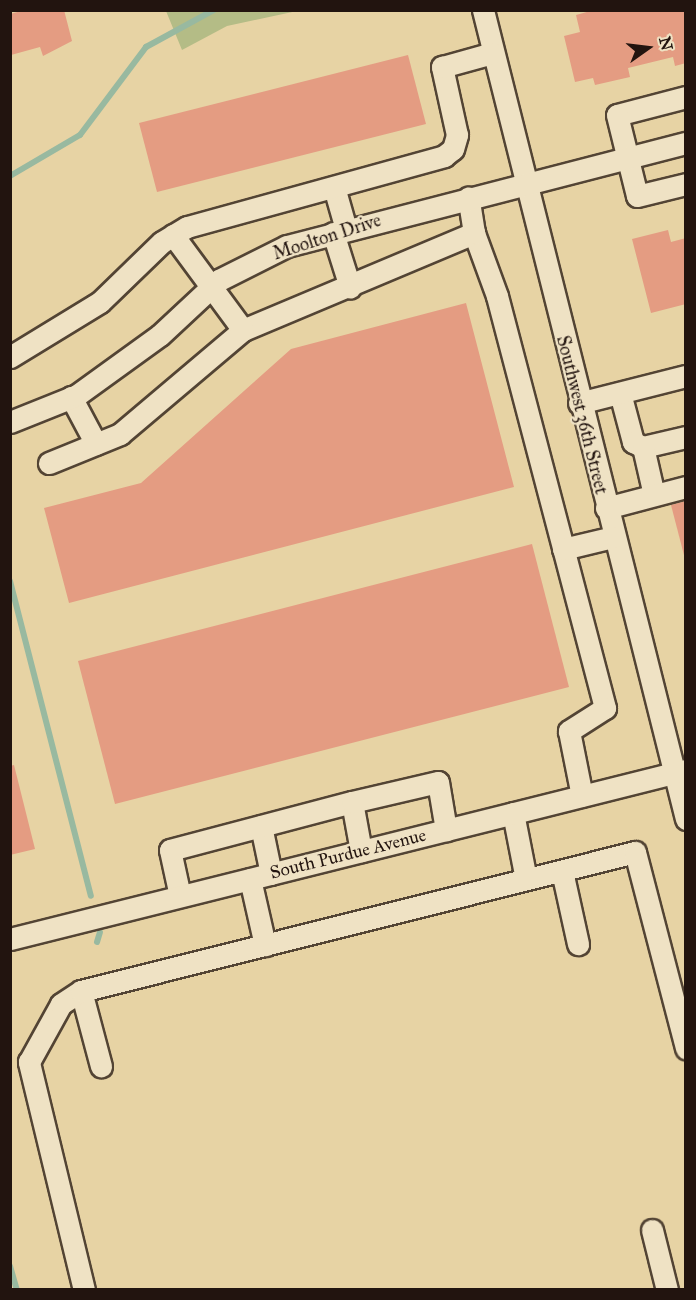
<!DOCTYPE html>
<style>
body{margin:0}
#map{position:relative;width:696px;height:1300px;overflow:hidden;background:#e7d3a4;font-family:"IM FELL Great Primer",serif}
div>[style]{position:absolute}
.green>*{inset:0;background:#b4bc86}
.stream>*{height:6px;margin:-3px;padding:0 3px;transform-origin:3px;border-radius:3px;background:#98b9a0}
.building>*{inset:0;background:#e49c82}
.roads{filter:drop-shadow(2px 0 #534434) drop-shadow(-2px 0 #534434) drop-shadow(0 2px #534434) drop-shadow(0 -2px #534434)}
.minor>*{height:21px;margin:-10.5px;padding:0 10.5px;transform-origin:10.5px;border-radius:10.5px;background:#efe2c4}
span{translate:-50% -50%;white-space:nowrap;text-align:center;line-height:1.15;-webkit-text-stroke:4.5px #efe2c4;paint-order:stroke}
.street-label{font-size:18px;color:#22140f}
.frame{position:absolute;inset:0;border:12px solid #22140f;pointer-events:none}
.north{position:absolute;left:618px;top:18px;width:60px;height:60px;-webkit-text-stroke:4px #efe2c4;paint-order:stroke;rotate:76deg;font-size:16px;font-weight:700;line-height:24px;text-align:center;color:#22140f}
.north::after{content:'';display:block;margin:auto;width:21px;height:27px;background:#22140f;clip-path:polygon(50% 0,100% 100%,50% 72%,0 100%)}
</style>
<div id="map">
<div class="green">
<div style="clip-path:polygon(166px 11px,167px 10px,297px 11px,227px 26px,182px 50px)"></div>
</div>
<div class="stream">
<div style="left:10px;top:176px;width:81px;rotate:-30.4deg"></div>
<div style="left:80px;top:135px;width:110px;rotate:-53.1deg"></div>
<div style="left:146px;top:47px;width:77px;rotate:-28.6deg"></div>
<div style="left:10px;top:581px;width:325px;rotate:75.6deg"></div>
<div style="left:97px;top:942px;width:10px;rotate:-73deg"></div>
<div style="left:10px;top:1266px;width:25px;rotate:74deg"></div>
</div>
<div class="building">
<div style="clip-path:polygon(25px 10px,64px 10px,72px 41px,43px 56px,40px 47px,11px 55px,10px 14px)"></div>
<div style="clip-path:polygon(594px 10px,686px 10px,686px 63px,675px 66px,673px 57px,628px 68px,630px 77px,595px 85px,593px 78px,575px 82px,564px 36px,580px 32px,576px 15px)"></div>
<div style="clip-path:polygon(408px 55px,426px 124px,157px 192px,139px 123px)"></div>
<div style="clip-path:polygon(668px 230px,671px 242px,686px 238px,686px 304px,651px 313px,632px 239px)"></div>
<div style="clip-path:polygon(466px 303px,514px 487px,69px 603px,44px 508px,141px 483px,291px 349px)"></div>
<div style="clip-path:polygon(686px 501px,686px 559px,685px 559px,671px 505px)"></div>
<div style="clip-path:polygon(532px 544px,569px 687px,115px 804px,78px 661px)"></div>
<div style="clip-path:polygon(14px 765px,35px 849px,10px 855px,10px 766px)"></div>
</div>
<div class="roads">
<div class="minor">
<div style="left:483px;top:10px;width:834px;rotate:75.91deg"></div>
<div style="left:686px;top:97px;width:71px;rotate:165.4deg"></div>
<div style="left:617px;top:115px;width:83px;rotate:76.1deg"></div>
<div style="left:637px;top:196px;width:50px;rotate:-13.8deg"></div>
<div style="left:334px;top:187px;width:44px;rotate:74.1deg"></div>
<div style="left:333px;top:233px;width:57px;rotate:72.5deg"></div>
<div style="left:474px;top:233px;width:67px;rotate:69.9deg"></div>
<div style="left:497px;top:296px;width:426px;rotate:75.3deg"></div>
<div style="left:605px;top:708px;width:43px;rotate:147.4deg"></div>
<div style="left:569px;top:731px;width:66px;rotate:78.7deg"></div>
<div style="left:243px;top:330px;width:251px;rotate:-22.8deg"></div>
<div style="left:474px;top:233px;width:36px;rotate:-99deg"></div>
<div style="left:10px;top:357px;width:105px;rotate:-31.4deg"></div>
<div style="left:100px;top:302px;width:86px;rotate:-44.1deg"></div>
<div style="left:162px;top:242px;width:29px;rotate:-31deg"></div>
<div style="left:187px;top:227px;width:267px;rotate:-15.4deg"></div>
<div style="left:444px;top:156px;width:11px;rotate:-38deg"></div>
<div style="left:453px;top:149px;width:15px;rotate:-74deg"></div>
<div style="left:457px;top:135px;width:70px;rotate:-102.4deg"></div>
<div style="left:442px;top:67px;width:52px;rotate:-15.6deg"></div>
<div style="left:620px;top:393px;width:51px;rotate:75.1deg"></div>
<div style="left:633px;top:442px;width:11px;rotate:27deg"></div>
<div style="left:643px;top:447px;width:44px;rotate:-13.1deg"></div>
<div style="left:71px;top:397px;width:53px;rotate:62deg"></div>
<div style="left:579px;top:403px;width:110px;rotate:-14.2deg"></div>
<div style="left:10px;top:422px;width:72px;rotate:-21.9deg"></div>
<div style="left:77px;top:395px;width:102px;rotate:-35.9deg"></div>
<div style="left:160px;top:335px;width:81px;rotate:-43deg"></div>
<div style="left:219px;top:280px;width:76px;rotate:-26.6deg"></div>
<div style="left:287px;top:246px;width:412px;rotate:-14.5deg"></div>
<div style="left:643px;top:447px;width:49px;rotate:77.1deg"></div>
<div style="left:49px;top:463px;width:77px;rotate:-22.2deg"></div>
<div style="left:120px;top:434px;width:161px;rotate:-40.2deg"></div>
<div style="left:243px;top:330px;width:118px;rotate:-126.4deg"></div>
<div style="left:606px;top:508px;width:83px;rotate:-14.7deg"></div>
<div style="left:563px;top:549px;width:51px;rotate:-13.5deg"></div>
<div style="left:352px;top:802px;width:50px;rotate:79.6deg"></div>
<div style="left:513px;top:813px;width:67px;rotate:78.9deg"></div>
<div style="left:261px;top:826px;width:49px;rotate:78.2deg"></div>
<div style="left:562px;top:871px;width:75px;rotate:77.6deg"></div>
<div style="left:250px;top:879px;width:68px;rotate:77.2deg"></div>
<div style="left:180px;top:896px;width:47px;rotate:-102.3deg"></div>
<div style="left:170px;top:850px;width:188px;rotate:-14.8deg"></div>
<div style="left:352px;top:802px;width:88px;rotate:-13.1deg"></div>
<div style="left:438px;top:782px;width:49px;rotate:80.5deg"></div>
<div style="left:10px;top:939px;width:697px;rotate:-14.04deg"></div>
<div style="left:81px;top:991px;width:78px;rotate:75.1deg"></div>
<div style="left:652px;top:1230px;width:62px;rotate:76deg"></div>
<div style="left:84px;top:1290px;width:235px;rotate:-103.6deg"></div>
<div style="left:29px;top:1062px;width:66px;rotate:-61.1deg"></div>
<div style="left:61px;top:1004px;width:24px;rotate:-33deg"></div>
<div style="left:81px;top:991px;width:571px;rotate:-14.08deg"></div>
<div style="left:635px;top:852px;width:203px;rotate:75.4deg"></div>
</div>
</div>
<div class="street-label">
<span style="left:327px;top:237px;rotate:-18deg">Moolton Drive</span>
<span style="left:582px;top:415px;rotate:76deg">Southwest 36th Street</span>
<span style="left:348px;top:854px;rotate:-14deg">South Purdue Avenue</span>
</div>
<div class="frame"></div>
<div class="north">N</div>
</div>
